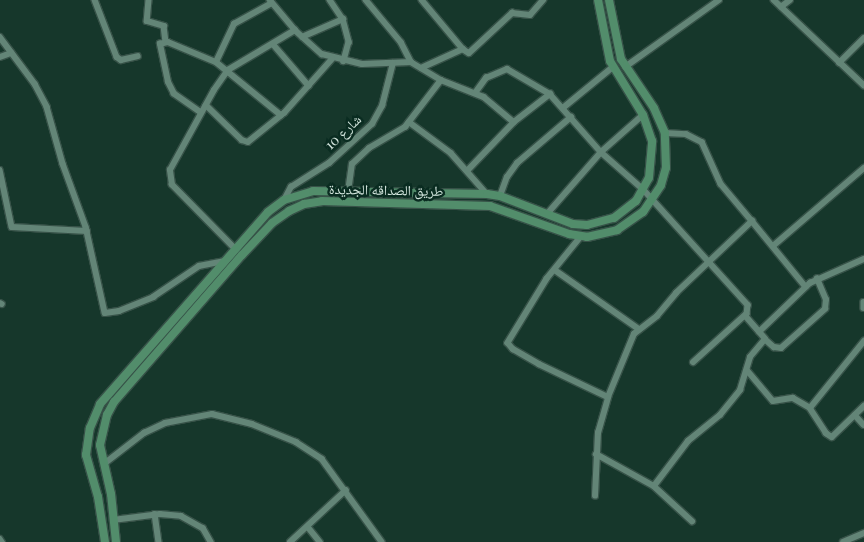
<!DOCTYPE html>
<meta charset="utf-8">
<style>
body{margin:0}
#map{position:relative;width:864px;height:542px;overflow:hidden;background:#16372b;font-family:"Playfair Display","Noto Naskh Arabic",serif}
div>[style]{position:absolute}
.roads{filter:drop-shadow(1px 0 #375248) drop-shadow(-1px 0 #375248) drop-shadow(0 1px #375248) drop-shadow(0 -1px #375248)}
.street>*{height:5.5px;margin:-2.75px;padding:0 2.75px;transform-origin:2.75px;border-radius:2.75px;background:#638577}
.secondary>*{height:8px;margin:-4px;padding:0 4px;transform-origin:4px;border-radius:4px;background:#528d6b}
span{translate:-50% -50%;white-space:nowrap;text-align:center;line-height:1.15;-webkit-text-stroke:5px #0a2c21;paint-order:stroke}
.street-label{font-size:14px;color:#d4e6de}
</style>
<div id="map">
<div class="roads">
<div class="street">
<div style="left:95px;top:0;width:61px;rotate:68.9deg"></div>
<div style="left:117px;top:57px;width:5px;rotate:37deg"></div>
<div style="left:121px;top:60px;width:17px;rotate:-13deg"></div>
<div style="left:149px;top:0;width:21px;rotate:95deg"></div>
<div style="left:147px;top:21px;width:18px;rotate:16deg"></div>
<div style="left:164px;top:26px;width:16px;rotate:83deg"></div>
<div style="left:270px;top:0;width:39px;rotate:50deg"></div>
<div style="left:295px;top:30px;width:36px;rotate:42deg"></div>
<div style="left:322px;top:54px;width:41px;rotate:14deg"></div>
<div style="left:362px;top:64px;width:49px;rotate:-2.3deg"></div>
<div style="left:411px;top:62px;width:35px;rotate:31deg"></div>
<div style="left:441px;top:80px;width:46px;rotate:21.6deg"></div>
<div style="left:484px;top:97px;width:39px;rotate:40deg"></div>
<div style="left:330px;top:0;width:23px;rotate:56deg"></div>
<div style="left:343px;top:19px;width:24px;rotate:75deg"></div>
<div style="left:349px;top:42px;width:20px;rotate:105deg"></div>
<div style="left:366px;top:0;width:55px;rotate:50.2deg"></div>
<div style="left:401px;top:42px;width:22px;rotate:63deg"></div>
<div style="left:422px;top:0;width:64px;rotate:50.1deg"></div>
<div style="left:774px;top:0;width:124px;rotate:43.4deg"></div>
<div style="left:781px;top:7px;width:11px;rotate:-38deg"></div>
<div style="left:0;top:37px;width:59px;rotate:53.3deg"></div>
<div style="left:35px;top:84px;width:26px;rotate:62deg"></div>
<div style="left:47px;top:107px;width:59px;rotate:74.3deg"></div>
<div style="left:63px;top:164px;width:67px;rotate:69.9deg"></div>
<div style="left:86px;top:227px;width:88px;rotate:77.5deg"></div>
<div style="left:105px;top:313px;width:14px;rotate:-8deg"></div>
<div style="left:119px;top:311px;width:37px;rotate:-22deg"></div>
<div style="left:153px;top:297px;width:55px;rotate:-34deg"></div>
<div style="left:199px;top:266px;width:25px;rotate:-11deg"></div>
<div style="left:302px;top:37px;width:45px;rotate:-23.7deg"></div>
<div style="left:273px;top:44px;width:55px;rotate:49.4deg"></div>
<div style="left:0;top:57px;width:12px;rotate:-20deg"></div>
<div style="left:216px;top:62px;width:42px;rotate:-64.7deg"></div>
<div style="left:234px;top:24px;width:43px;rotate:-28.9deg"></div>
<div style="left:839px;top:63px;width:35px;rotate:-45deg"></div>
<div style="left:625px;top:67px;width:115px;rotate:-35.5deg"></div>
<div style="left:421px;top:68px;width:46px;rotate:-24.3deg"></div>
<div style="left:463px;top:49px;width:7px;rotate:34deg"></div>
<div style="left:469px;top:53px;width:59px;rotate:-42.9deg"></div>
<div style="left:512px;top:13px;width:18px;rotate:6deg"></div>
<div style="left:530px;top:15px;width:20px;rotate:-49deg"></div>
<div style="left:475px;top:93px;width:19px;rotate:-54deg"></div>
<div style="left:486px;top:78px;width:23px;rotate:-23deg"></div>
<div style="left:507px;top:69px;width:50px;rotate:30.2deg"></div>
<div style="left:206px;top:105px;width:50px;rotate:44.2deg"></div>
<div style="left:242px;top:140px;width:6px;rotate:18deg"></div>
<div style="left:248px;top:142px;width:46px;rotate:-38.9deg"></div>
<div style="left:284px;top:113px;width:72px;rotate:-48.4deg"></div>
<div style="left:563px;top:108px;width:65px;rotate:-39.4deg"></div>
<div style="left:201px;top:113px;width:33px;rotate:-145deg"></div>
<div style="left:174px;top:94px;width:13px;rotate:-117deg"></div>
<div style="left:168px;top:82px;width:39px;rotate:-102deg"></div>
<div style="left:160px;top:44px;width:8px;rotate:-14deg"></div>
<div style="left:168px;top:42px;width:52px;rotate:22.6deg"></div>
<div style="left:216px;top:62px;width:84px;rotate:39.2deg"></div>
<div style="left:409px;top:122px;width:52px;rotate:36.4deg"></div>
<div style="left:451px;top:153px;width:55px;rotate:48.7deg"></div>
<div style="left:665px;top:133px;width:21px;rotate:3deg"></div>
<div style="left:686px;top:134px;width:18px;rotate:27deg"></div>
<div style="left:702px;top:142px;width:46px;rotate:65.7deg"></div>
<div style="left:721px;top:184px;width:48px;rotate:50deg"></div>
<div style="left:0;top:170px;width:58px;rotate:78.1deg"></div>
<div style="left:12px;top:227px;width:75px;rotate:3.1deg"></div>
<div style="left:468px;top:170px;width:66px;rotate:-46.2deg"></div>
<div style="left:514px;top:122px;width:46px;rotate:-37.9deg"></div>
<div style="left:550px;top:94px;width:77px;rotate:48.7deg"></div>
<div style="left:601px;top:152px;width:57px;rotate:41.5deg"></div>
<div style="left:644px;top:190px;width:155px;rotate:47.9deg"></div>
<div style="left:748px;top:305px;width:9px;rotate:96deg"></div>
<div style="left:747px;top:314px;width:72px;rotate:137.8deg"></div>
<div style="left:348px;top:192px;width:28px;rotate:-82deg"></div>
<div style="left:352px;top:164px;width:23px;rotate:-43deg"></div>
<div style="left:369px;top:148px;width:42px;rotate:-30.3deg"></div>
<div style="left:405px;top:127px;width:59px;rotate:-52.5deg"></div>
<div style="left:500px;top:196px;width:20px;rotate:-70deg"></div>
<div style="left:507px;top:177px;width:17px;rotate:-54deg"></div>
<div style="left:517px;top:163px;width:71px;rotate:-40.4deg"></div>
<div style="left:284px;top:200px;width:15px;rotate:-62deg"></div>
<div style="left:291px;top:187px;width:45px;rotate:-32.3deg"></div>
<div style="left:329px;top:163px;width:58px;rotate:-42.2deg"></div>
<div style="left:372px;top:124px;width:21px;rotate:-61deg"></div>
<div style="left:382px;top:106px;width:44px;rotate:-75.7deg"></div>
<div style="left:547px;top:214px;width:82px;rotate:-48.9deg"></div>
<div style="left:601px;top:152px;width:56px;rotate:-41.4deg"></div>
<div style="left:581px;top:237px;width:54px;rotate:129deg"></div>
<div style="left:547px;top:279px;width:75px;rotate:121.4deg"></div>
<div style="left:508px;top:343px;width:8px;rotate:50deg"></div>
<div style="left:513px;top:349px;width:30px;rotate:30deg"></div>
<div style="left:539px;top:364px;width:76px;rotate:25.6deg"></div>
<div style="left:773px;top:246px;width:120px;rotate:-40.6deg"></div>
<div style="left:235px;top:249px;width:90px;rotate:-134.5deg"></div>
<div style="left:172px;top:185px;width:15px;rotate:-98deg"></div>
<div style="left:170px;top:170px;width:91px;rotate:-61.2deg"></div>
<div style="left:214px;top:90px;width:24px;rotate:-55deg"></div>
<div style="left:228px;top:70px;width:78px;rotate:-30.8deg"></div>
<div style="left:555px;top:270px;width:103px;rotate:35.1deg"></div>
<div style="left:864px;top:302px;width:6px;rotate:90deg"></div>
<div style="left:0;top:303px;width:2px;rotate:27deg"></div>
<div style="left:759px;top:332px;width:71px;rotate:-43.9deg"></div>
<div style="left:810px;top:283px;width:59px;rotate:-24deg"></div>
<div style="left:765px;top:339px;width:12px;rotate:42deg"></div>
<div style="left:774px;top:347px;width:7px;rotate:8deg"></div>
<div style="left:781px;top:348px;width:59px;rotate:-41.6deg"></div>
<div style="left:825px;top:309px;width:9px;rotate:-84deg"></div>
<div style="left:826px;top:300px;width:23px;rotate:-113deg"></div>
<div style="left:747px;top:370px;width:40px;rotate:50deg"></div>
<div style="left:773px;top:401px;width:20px;rotate:-9deg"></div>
<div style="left:793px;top:398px;width:20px;rotate:30deg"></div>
<div style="left:810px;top:408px;width:30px;rotate:57deg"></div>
<div style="left:826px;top:433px;width:7px;rotate:34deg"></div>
<div style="left:832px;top:437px;width:45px;rotate:-44.1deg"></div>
<div style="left:810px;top:408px;width:86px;rotate:-51.1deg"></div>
<div style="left:855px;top:415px;width:13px;rotate:48deg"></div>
<div style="left:596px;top:454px;width:66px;rotate:28.9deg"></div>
<div style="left:654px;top:486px;width:52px;rotate:42.6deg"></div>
<div style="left:104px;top:464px;width:51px;rotate:-37.8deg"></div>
<div style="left:144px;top:433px;width:23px;rotate:-25deg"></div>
<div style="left:165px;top:423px;width:48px;rotate:-10.8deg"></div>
<div style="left:212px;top:414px;width:41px;rotate:14deg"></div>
<div style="left:252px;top:424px;width:48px;rotate:22.2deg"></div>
<div style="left:296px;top:442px;width:31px;rotate:33deg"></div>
<div style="left:322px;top:459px;width:102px;rotate:54.1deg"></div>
<div style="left:654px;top:486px;width:56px;rotate:-52.9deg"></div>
<div style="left:688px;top:441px;width:41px;rotate:-39.1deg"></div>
<div style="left:720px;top:415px;width:32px;rotate:-51deg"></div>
<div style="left:740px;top:390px;width:34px;rotate:-73deg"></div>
<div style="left:750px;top:357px;width:23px;rotate:-50deg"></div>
<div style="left:765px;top:339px;width:30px;rotate:-131deg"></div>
<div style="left:595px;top:496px;width:63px;rotate:-87.3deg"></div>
<div style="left:598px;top:433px;width:37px;rotate:-74deg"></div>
<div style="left:608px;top:397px;width:68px;rotate:-67.6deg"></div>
<div style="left:634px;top:334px;width:29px;rotate:-38deg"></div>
<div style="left:657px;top:316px;width:30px;rotate:-50deg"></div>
<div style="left:676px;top:293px;width:105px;rotate:-43.5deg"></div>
<div style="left:752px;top:221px;width:85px;rotate:50.7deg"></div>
<div style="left:155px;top:514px;width:28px;rotate:82deg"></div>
<div style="left:113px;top:520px;width:47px;rotate:-7.3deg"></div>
<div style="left:160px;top:514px;width:21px;rotate:5deg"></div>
<div style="left:181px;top:516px;width:25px;rotate:29deg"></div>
<div style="left:203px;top:528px;width:16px;rotate:60deg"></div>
<div style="left:308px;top:527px;width:19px;rotate:51deg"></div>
<div style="left:0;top:539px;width:4px;rotate:56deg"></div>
<div style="left:290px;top:542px;width:76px;rotate:-42.9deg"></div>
<div style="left:843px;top:542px;width:23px;rotate:-23deg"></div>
</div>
<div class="secondary">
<div style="left:105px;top:542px;width:46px;rotate:-98.8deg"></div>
<div style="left:98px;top:497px;width:44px;rotate:-105.9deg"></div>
<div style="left:86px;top:455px;width:27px;rotate:-82deg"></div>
<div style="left:90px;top:428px;width:26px;rotate:-67deg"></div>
<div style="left:100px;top:404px;width:255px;rotate:-48.8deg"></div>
<div style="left:268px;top:212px;width:20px;rotate:-37deg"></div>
<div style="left:284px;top:200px;width:30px;rotate:-17deg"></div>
<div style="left:313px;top:191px;width:174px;rotate:1deg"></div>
<div style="left:487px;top:194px;width:13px;rotate:9deg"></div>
<div style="left:500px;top:196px;width:78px;rotate:21deg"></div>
<div style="left:573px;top:224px;width:14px;rotate:4deg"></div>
<div style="left:587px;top:225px;width:28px;rotate:-15deg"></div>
<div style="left:614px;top:218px;width:28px;rotate:-38deg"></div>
<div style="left:636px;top:201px;width:26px;rotate:-61deg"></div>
<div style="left:649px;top:178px;width:37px;rotate:-85deg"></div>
<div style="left:652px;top:141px;width:28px;rotate:-109deg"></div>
<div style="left:643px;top:115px;width:63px;rotate:-121.4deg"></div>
<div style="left:610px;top:61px;width:62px;rotate:-101.1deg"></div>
<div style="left:116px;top:542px;width:48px;rotate:-95.9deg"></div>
<div style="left:111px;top:494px;width:50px;rotate:-102.7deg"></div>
<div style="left:100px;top:445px;width:31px;rotate:-77deg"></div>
<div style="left:107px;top:415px;width:15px;rotate:-62deg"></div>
<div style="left:114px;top:402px;width:195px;rotate:-49deg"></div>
<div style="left:242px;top:255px;width:44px;rotate:-46.8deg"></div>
<div style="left:272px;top:223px;width:21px;rotate:-35deg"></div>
<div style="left:289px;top:211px;width:17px;rotate:-25deg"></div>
<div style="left:304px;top:204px;width:18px;rotate:-9deg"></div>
<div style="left:322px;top:201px;width:168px;rotate:1.7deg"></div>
<div style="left:490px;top:206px;width:84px;rotate:19.5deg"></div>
<div style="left:569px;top:234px;width:18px;rotate:9deg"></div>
<div style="left:587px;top:237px;width:31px;rotate:-13deg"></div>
<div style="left:617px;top:230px;width:32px;rotate:-35deg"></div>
<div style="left:643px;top:212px;width:32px;rotate:-56deg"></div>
<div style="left:661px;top:185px;width:18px;rotate:-74deg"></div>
<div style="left:666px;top:168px;width:35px;rotate:-92deg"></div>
<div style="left:665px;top:133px;width:27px;rotate:-114deg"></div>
<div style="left:654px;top:108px;width:59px;rotate:-124deg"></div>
<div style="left:621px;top:59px;width:60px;rotate:-101.5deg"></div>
</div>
</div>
<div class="street-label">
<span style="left:343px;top:132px;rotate:-43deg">شارع 10</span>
<span style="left:386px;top:190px;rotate:1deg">طريق الصداقه الجديدة</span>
</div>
</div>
